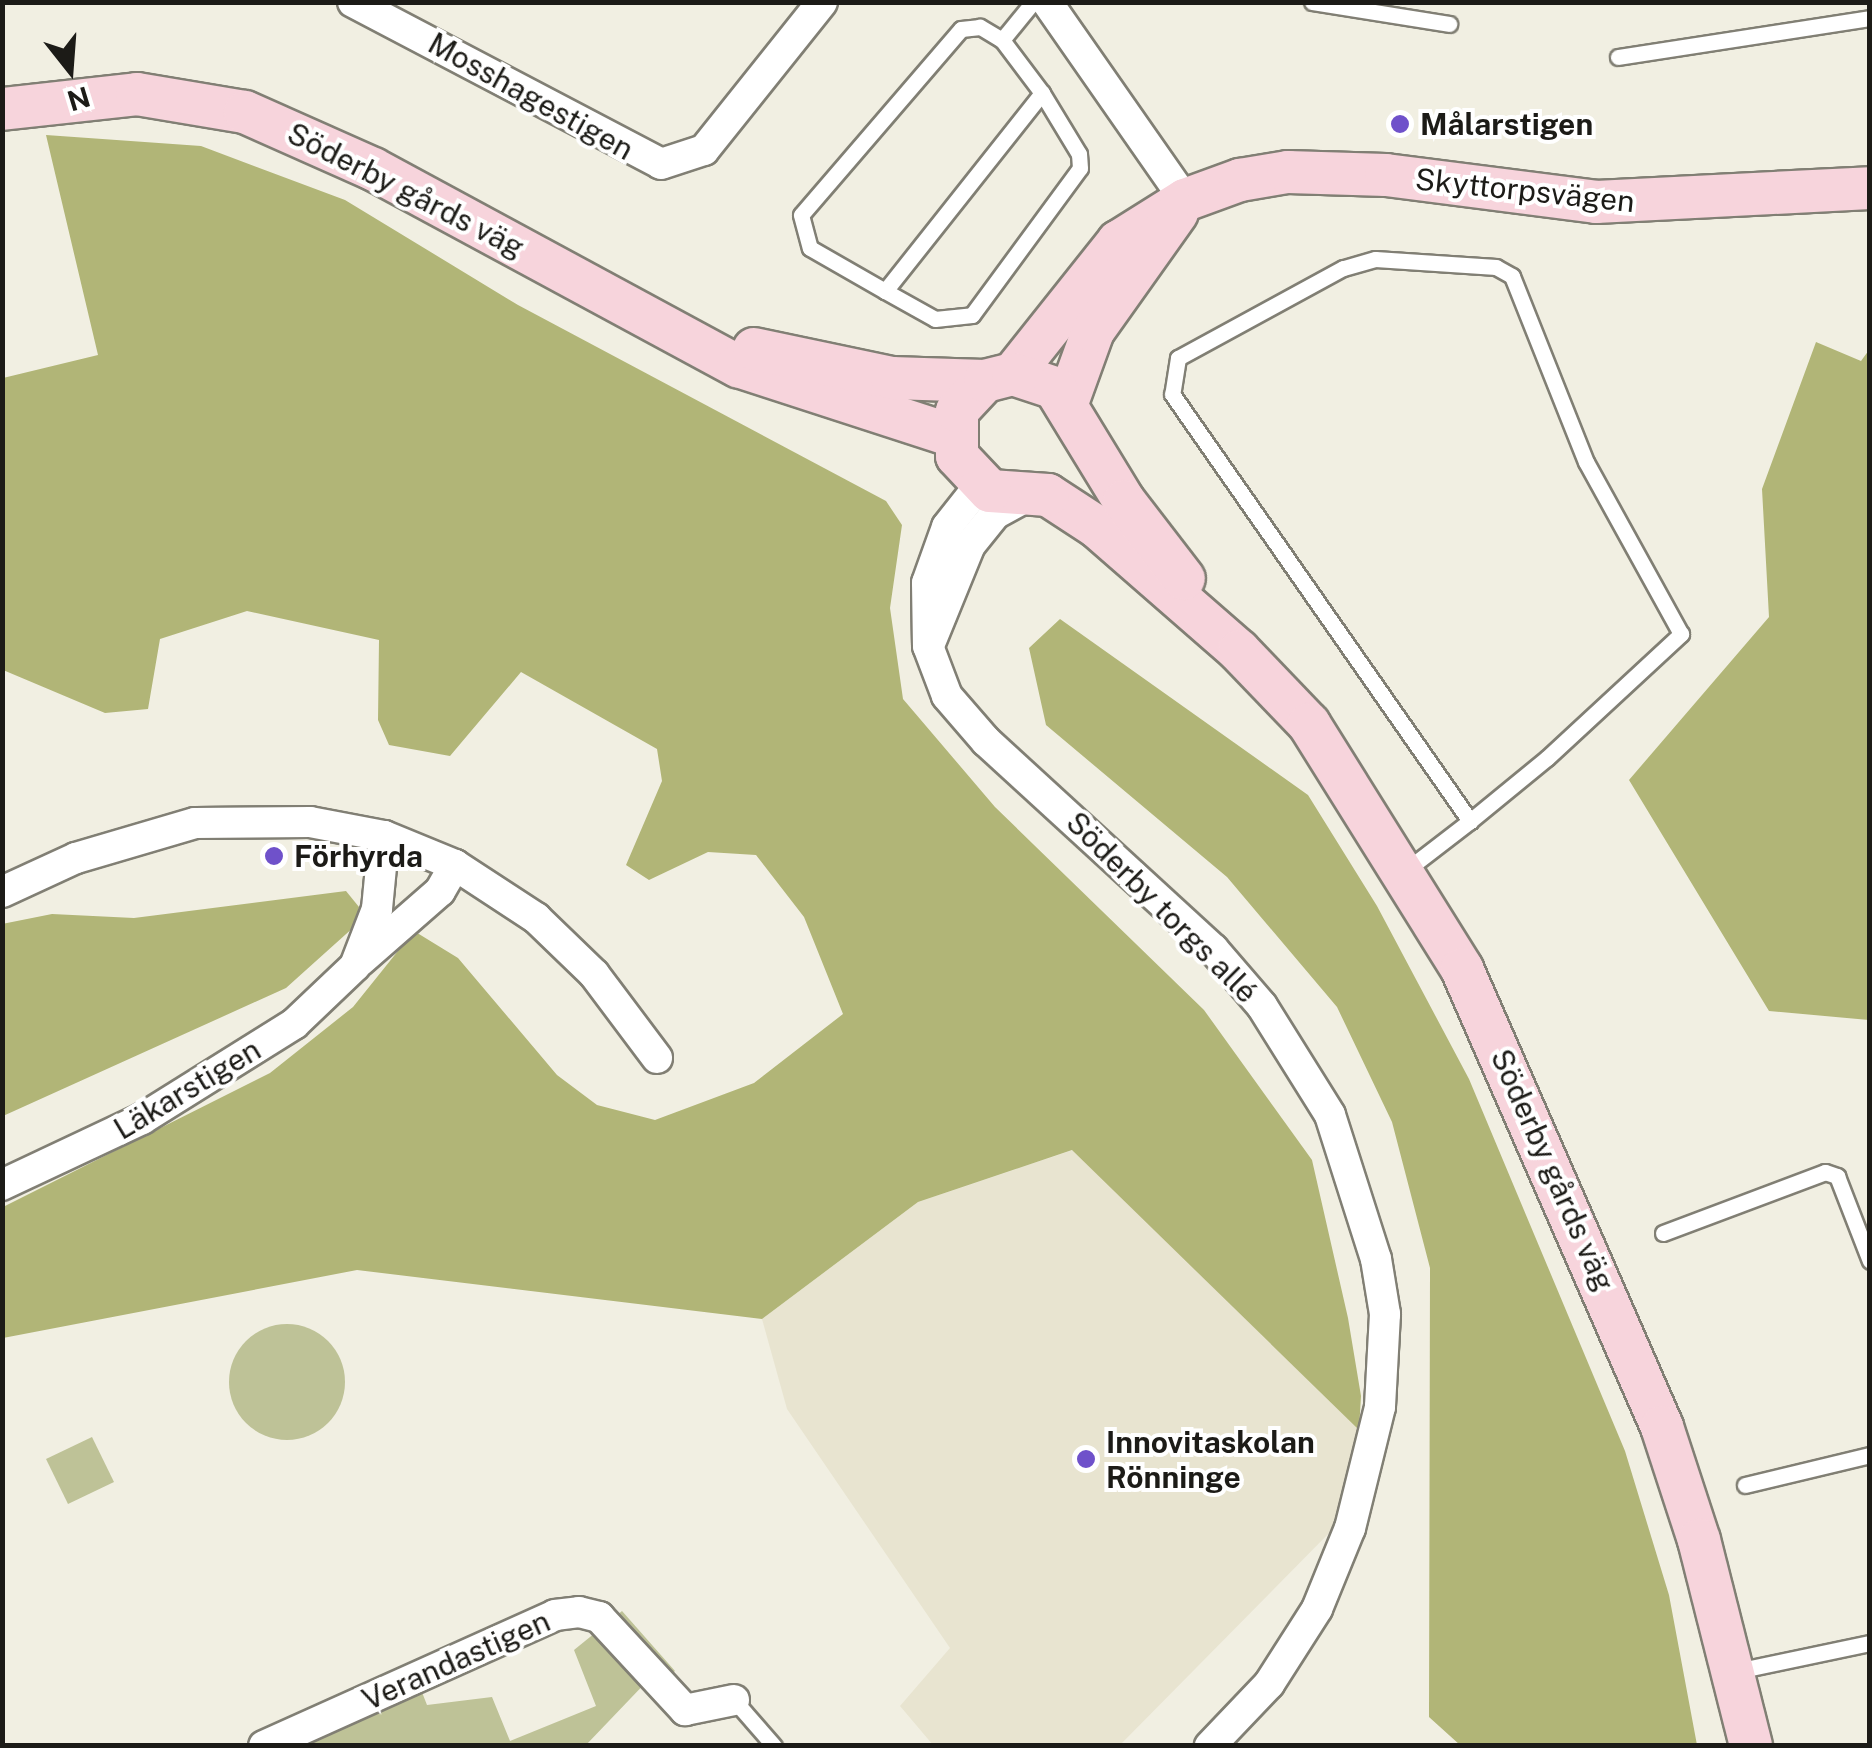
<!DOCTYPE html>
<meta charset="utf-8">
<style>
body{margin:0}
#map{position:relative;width:1872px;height:1748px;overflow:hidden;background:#f1efe2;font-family:"Public Sans",sans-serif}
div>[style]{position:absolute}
.built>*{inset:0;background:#e8e4d0}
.green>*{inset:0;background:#bec297}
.round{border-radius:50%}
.forest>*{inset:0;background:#b1b577}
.roads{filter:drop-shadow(2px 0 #817f74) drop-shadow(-2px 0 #817f74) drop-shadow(0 2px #817f74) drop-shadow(0 -2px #817f74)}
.lane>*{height:15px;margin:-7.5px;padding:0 7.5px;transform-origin:7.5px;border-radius:7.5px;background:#fff}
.street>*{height:30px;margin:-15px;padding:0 15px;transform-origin:15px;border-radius:15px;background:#fff}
.secondary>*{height:42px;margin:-21px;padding:0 21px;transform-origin:21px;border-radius:21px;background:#f7d4dc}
.dots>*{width:28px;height:28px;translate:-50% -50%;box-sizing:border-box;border:5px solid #fff;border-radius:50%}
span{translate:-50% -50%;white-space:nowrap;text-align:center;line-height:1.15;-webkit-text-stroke:8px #fff;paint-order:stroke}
.street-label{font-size:30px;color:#1c1b17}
.poi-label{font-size:30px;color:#1c1b17;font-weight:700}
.left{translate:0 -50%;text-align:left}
.frame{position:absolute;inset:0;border:5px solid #1c1b17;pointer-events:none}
.north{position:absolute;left:20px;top:20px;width:100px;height:100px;-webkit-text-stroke:8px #fff;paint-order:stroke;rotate:163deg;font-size:28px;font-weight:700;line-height:40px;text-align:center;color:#1c1b17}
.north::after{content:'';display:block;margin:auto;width:35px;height:45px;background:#1c1b17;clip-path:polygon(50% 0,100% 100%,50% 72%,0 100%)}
</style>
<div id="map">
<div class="built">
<div style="clip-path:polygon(1073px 1150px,1359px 1430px,1336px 1526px,1120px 1745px,933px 1745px,900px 1706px,950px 1648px,787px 1409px,762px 1319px,918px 1202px)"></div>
</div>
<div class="green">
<div class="round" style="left:229px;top:1324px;width:116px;height:116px"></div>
<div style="clip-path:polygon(92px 1437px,114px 1482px,68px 1504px,46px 1459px)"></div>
<div style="clip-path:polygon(622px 1611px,675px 1671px,660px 1683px,652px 1676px,586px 1745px,268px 1746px,416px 1677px,427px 1705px,492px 1697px,510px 1741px,596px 1706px,574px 1650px)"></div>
</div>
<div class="forest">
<div style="clip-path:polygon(46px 135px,201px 146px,345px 200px,518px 305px,886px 501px,902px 525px,890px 608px,903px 699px,995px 807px,1204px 1010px,1312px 1160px,1348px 1318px,1361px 1396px,1359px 1430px,1072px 1150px,918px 1202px,762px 1319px,357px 1270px,3px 1338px,3px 1207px,270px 1073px,353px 1007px,414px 931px,458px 958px,557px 1075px,597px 1105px,655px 1120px,754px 1083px,843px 1014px,804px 917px,756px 855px,708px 852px,649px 880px,626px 865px,662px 781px,657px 749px,521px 672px,450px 756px,389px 745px,378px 720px,379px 640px,247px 611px,160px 639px,148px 709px,105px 713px,3px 670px,3px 378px,98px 355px)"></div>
<div style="clip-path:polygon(1816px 342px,1861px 361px,1869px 350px,1869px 1020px,1769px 1011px,1629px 780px,1769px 617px,1762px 489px)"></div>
<div style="clip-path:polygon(1060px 619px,1308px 795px,1377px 906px,1469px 1079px,1625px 1451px,1669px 1595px,1697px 1745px,1460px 1745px,1429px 1717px,1430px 1268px,1392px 1122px,1337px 1007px,1227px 877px,1046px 725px,1029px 648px)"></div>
<div style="clip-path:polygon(346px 891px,359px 907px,355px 926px,286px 988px,3px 1116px,2px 924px,52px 914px,134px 918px)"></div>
</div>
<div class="roads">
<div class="lane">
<div style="left:1312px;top:2px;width:139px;rotate:9.1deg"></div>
<div style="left:1002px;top:40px;width:49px;rotate:-50.8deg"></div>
<div style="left:1618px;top:57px;width:255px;rotate:-8.8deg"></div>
<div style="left:885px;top:291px;width:253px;rotate:-51.6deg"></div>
<div style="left:1042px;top:93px;width:66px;rotate:-127deg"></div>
<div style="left:1002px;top:40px;width:26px;rotate:-149deg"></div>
<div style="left:980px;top:27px;width:19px;rotate:174deg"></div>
<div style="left:961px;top:29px;width:245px;rotate:130.7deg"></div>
<div style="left:801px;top:215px;width:34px;rotate:75deg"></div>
<div style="left:810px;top:248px;width:86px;rotate:29.8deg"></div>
<div style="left:885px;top:291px;width:57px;rotate:29.2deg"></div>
<div style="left:935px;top:319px;width:37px;rotate:-6deg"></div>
<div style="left:972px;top:315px;width:182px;rotate:-53.7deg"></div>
<div style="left:1080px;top:168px;width:14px;rotate:-94deg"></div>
<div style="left:1079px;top:154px;width:71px;rotate:-121.2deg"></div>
<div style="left:1405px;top:871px;width:82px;rotate:-37.6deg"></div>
<div style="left:1470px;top:821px;width:99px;rotate:-39.3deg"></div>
<div style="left:1547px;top:758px;width:183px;rotate:-42.8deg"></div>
<div style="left:1681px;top:634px;width:196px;rotate:-118.9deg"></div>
<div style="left:1586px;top:462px;width:200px;rotate:-111.7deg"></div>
<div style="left:1512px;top:276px;width:18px;rotate:-151deg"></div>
<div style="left:1496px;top:267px;width:121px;rotate:-176.2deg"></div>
<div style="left:1375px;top:259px;width:33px;rotate:164deg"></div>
<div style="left:1343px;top:268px;width:188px;rotate:151.4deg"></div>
<div style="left:1178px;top:358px;width:36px;rotate:99deg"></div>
<div style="left:1172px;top:394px;width:521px;rotate:55.09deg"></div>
<div style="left:1663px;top:1233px;width:173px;rotate:-20.6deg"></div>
<div style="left:1825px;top:1172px;width:13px;rotate:18deg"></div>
<div style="left:1837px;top:1176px;width:91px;rotate:68.8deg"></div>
<div style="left:1745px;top:1485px;width:129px;rotate:-13.5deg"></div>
<div style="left:1736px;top:1671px;width:137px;rotate:-11.8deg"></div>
<div style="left:734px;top:1700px;width:61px;rotate:49deg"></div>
</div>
<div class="street">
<div style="left:353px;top:2px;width:348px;rotate:27.7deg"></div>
<div style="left:661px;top:164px;width:45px;rotate:-18deg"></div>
<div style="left:704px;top:150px;width:189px;rotate:-51.4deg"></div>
<div style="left:1047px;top:2px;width:241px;rotate:55.1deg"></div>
<div style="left:980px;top:485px;width:53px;rotate:128.2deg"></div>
<div style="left:947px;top:527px;width:59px;rotate:109.7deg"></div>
<div style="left:927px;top:583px;width:63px;rotate:89.1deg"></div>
<div style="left:928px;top:646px;width:53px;rotate:69.2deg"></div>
<div style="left:947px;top:696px;width:60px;rotate:49.1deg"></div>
<div style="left:986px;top:741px;width:308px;rotate:42.5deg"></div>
<div style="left:1213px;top:949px;width:75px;rotate:49.3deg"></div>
<div style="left:1262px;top:1006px;width:128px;rotate:58deg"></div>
<div style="left:1330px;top:1115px;width:151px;rotate:72.3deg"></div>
<div style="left:1376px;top:1259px;width:56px;rotate:80.7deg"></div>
<div style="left:1385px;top:1314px;width:93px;rotate:93.1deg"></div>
<div style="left:1380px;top:1407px;width:125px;rotate:103.9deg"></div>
<div style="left:1350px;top:1528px;width:87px;rotate:112.2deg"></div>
<div style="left:1317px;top:1609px;width:89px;rotate:122.6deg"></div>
<div style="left:1269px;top:1684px;width:86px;rotate:133.6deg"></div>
<div style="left:930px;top:643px;width:106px;rotate:-67.8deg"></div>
<div style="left:970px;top:545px;width:40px;rotate:-51deg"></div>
<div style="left:995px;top:514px;width:35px;rotate:-29deg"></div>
<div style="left:384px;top:836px;width:77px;rotate:22.2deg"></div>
<div style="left:455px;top:865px;width:97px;rotate:33.2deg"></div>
<div style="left:536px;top:918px;width:81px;rotate:44deg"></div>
<div style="left:594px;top:974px;width:105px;rotate:53.1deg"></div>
<div style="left:2px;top:892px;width:81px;rotate:-24.7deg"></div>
<div style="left:76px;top:858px;width:124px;rotate:-16.4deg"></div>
<div style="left:195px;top:823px;width:115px;rotate:-0.5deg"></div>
<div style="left:310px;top:822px;width:75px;rotate:10.7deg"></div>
<div style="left:384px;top:836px;width:73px;rotate:95.5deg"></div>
<div style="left:377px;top:909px;width:61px;rotate:111.1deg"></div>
<div style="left:355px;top:966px;width:84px;rotate:136.4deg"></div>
<div style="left:294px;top:1024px;width:179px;rotate:148deg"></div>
<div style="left:142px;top:1119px;width:155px;rotate:154.8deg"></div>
<div style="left:360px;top:961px;width:106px;rotate:-41.2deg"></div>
<div style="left:440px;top:891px;width:30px;rotate:-60deg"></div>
<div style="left:264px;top:1746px;width:319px;rotate:-24.2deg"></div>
<div style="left:555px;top:1615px;width:24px;rotate:-7deg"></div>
<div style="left:579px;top:1612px;width:21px;rotate:14deg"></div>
<div style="left:599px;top:1617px;width:127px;rotate:47.2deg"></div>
<div style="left:685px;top:1710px;width:50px;rotate:-11.5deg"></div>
</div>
<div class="secondary">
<div style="left:2px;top:109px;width:136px;rotate:-6.3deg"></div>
<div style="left:137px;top:94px;width:109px;rotate:9.5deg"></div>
<div style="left:245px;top:112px;width:140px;rotate:24deg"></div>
<div style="left:373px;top:169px;width:415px;rotate:28.4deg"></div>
<div style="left:738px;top:366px;width:226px;rotate:18deg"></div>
<div style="left:754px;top:349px;width:141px;rotate:11.9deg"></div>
<div style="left:892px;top:378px;width:93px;rotate:1.8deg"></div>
<div style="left:1013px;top:374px;width:169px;rotate:-51.5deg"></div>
<div style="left:1118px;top:242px;width:79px;rotate:-32.1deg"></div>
<div style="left:1185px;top:200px;width:59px;rotate:-20deg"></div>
<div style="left:1240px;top:180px;width:49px;rotate:-9.5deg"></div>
<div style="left:1288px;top:172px;width:98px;rotate:1.8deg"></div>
<div style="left:1386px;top:175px;width:212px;rotate:7.3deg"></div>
<div style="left:1596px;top:202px;width:274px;rotate:-2.9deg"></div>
<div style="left:1067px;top:403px;width:77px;rotate:-70.1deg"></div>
<div style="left:1093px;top:331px;width:145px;rotate:-54.6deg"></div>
<div style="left:1048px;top:495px;width:59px;rotate:33.1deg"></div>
<div style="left:1097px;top:527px;width:189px;rotate:41.1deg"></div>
<div style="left:1239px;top:651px;width:101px;rotate:46.2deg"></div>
<div style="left:1309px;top:724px;width:289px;rotate:58deg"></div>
<div style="left:1462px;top:969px;width:500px;rotate:66.4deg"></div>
<div style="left:1662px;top:1427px;width:119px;rotate:71.9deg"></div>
<div style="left:1699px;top:1540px;width:212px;rotate:75.8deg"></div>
<div style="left:1048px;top:495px;width:58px;rotate:-176.1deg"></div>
<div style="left:990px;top:491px;width:48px;rotate:-133.3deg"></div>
<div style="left:957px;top:456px;width:45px;rotate:-90deg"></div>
<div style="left:957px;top:411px;width:41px;rotate:-47deg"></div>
<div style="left:985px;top:381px;width:29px;rotate:-14deg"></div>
<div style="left:1013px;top:374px;width:44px;rotate:18.4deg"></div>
<div style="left:1055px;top:388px;width:132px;rotate:58.6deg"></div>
<div style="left:1124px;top:501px;width:98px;rotate:52.4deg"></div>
</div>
</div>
<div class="dots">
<div style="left:1400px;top:124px;background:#6f51ca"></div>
<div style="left:274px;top:856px;background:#6f51ca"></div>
<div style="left:1086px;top:1459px;background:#6f51ca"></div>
</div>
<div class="street-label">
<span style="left:531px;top:96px;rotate:29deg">Mosshagestigen</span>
<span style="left:406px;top:190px;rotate:27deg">Söderby gårds väg</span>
<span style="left:1525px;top:190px;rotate:6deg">Skyttorpsvägen</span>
<span style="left:1162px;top:907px;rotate:45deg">Söderby torgs allé</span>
<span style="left:187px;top:1089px;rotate:-31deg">Läkarstigen</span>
<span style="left:1553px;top:1170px;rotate:66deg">Söderby gårds väg</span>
<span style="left:456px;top:1660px;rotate:-24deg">Verandastigen</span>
</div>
<div class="poi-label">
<span class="left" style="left:1420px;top:124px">Målarstigen</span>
<span class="left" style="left:294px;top:856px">Förhyrda</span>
<span class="left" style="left:1106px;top:1459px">Innovitaskolan<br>Rönninge</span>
</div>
<div class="frame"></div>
<div class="north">N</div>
</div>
